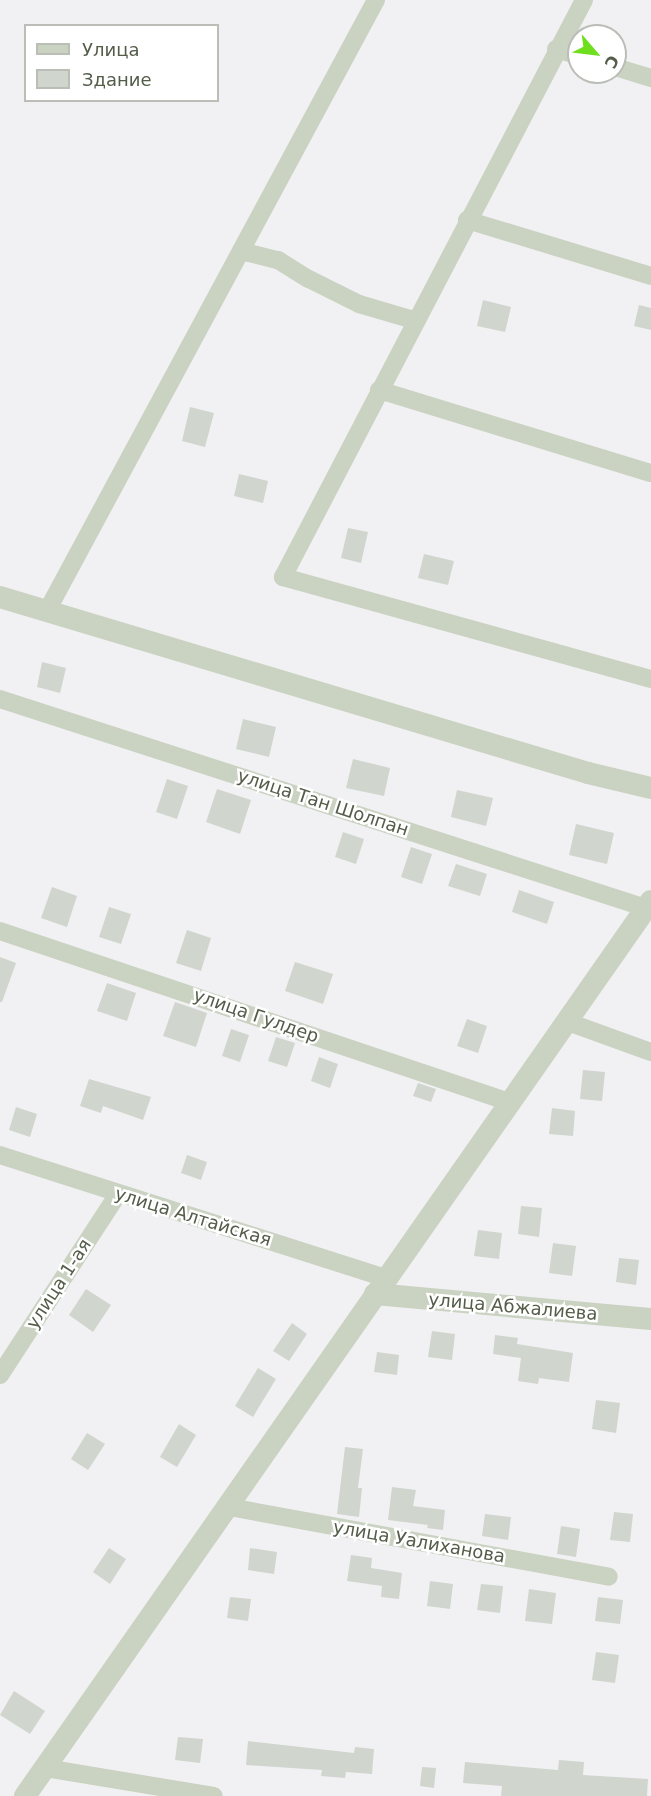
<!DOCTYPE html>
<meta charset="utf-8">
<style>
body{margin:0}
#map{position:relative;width:651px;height:1796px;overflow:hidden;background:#f1f1f3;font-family:"DejaVu Sans",sans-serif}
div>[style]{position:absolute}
.building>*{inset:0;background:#d0d5ce}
.minor>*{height:18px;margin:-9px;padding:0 9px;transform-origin:9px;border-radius:9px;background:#cad2c2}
.tertiary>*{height:22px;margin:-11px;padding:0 11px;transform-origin:11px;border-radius:11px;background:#cad2c2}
span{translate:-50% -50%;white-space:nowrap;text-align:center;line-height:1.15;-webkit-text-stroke:5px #fff;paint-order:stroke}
.street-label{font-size:18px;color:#535d49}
.legend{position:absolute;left:24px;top:24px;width:195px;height:78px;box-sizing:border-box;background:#fff;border:2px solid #babeb6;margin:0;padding:8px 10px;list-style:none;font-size:18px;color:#535d49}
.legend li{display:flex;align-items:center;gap:12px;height:30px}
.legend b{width:30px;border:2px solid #babeb6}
.north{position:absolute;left:567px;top:24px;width:60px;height:60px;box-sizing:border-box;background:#fff;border:2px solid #babeb6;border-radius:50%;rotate:118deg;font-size:16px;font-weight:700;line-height:24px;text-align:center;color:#535d49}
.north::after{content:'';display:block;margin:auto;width:21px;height:27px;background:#6ede1f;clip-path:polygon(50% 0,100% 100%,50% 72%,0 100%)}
</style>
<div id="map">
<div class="building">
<div style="clip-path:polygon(483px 300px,511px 307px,505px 332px,477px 326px)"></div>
<div style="clip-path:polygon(639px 305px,651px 308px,651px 330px,634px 326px)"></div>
<div style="clip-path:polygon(190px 407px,214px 413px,205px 447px,182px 441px)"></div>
<div style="clip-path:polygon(239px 474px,268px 481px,263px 503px,234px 496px)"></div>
<div style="clip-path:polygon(348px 528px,368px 532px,361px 563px,341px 558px)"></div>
<div style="clip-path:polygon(424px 554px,454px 561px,448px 585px,418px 578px)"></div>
<div style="clip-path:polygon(42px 662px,66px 668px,60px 693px,37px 687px)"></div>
<div style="clip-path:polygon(243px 719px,276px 727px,269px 757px,236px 749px)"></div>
<div style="clip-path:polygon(353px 759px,390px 768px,384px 796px,346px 788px)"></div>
<div style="clip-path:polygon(167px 779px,188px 786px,177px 819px,156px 812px)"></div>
<div style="clip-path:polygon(217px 789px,251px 800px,240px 834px,206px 822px)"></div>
<div style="clip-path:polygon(457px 790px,493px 798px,486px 826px,451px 817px)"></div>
<div style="clip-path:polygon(576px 824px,614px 833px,607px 864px,569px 855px)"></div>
<div style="clip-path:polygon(343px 832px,364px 839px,356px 864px,335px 857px)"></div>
<div style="clip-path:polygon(411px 847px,432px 854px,422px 884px,401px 877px)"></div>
<div style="clip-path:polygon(456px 864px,487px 874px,480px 896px,448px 886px)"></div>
<div style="clip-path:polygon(52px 887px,77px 896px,67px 927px,41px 918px)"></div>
<div style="clip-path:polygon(519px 890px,554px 902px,547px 924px,512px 912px)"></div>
<div style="clip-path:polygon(109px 907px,131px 914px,121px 944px,99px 937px)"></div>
<div style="clip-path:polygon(187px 930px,211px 938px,201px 971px,176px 963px)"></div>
<div style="clip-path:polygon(0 957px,16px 963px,2px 1002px,0 1002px)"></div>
<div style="clip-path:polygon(295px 962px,333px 974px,323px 1004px,285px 991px)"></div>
<div style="clip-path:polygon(107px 983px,136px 993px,127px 1021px,97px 1011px)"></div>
<div style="clip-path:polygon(175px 1002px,207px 1013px,196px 1047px,163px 1036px)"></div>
<div style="clip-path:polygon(467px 1019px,487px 1026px,478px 1053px,457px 1046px)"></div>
<div style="clip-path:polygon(231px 1029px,249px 1035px,240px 1062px,222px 1056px)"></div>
<div style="clip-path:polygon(276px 1037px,295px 1043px,287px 1067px,268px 1061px)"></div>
<div style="clip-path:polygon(319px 1057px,338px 1064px,330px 1088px,311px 1081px)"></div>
<div style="clip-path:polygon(583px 1070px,605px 1072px,602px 1101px,580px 1099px)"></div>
<div style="clip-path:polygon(89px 1079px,151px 1097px,143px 1120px,103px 1106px,101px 1113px,80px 1106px)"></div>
<div style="clip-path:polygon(418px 1083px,436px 1089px,431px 1102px,413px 1096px)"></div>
<div style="clip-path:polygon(16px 1107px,37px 1114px,30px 1137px,9px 1130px)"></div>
<div style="clip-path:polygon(552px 1108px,575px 1111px,573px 1136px,549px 1134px)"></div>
<div style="clip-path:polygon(187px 1155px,207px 1162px,201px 1180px,181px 1173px)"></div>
<div style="clip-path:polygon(521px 1206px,542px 1208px,539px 1237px,518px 1234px)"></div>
<div style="clip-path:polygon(478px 1230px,502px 1233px,499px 1259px,474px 1256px)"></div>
<div style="clip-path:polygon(553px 1243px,576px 1246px,572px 1276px,549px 1273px)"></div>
<div style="clip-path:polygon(619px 1258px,639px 1260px,636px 1285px,616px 1282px)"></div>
<div style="clip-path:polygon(86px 1289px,111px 1305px,93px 1332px,69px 1315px)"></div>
<div style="clip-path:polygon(292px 1323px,307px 1334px,289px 1361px,273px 1351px)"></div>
<div style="clip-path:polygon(432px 1331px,455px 1334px,452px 1360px,428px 1357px)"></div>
<div style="clip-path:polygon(495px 1335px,518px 1338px,517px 1344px,573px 1353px,569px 1382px,539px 1378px,538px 1384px,518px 1381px,521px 1358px,493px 1354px)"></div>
<div style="clip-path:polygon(377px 1352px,399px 1355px,397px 1375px,374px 1372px)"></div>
<div style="clip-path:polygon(258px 1368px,276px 1379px,253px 1417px,235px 1406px)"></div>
<div style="clip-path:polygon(596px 1400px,620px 1403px,616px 1433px,592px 1429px)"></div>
<div style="clip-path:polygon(179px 1424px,196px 1435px,177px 1467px,160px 1457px)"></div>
<div style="clip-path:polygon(87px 1433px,105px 1444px,88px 1470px,71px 1459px)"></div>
<div style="clip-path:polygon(345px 1447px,363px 1449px,358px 1488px,362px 1488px,359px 1517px,337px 1514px)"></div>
<div style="clip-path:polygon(392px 1487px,416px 1490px,413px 1506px,445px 1510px,443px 1530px,427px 1528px,428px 1525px,388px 1520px)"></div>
<div style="clip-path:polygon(614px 1512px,633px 1514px,630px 1542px,610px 1540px)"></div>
<div style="clip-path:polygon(485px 1514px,511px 1517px,508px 1540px,482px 1536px)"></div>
<div style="clip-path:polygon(561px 1526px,580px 1529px,576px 1557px,557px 1554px)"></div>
<div style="clip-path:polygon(109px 1548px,126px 1559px,110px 1584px,93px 1572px)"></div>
<div style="clip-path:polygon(250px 1548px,277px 1552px,274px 1574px,248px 1570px)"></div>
<div style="clip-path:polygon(351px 1555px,372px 1558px,371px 1568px,402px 1573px,399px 1599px,381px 1597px,382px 1586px,347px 1581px)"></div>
<div style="clip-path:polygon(430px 1581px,453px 1584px,450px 1609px,427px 1606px)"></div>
<div style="clip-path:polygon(481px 1584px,503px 1586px,500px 1613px,477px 1610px)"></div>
<div style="clip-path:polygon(529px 1589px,556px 1593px,552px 1624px,525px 1621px)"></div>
<div style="clip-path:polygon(230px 1597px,251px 1599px,248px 1621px,227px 1618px)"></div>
<div style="clip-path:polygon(598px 1597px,623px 1600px,620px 1624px,595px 1621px)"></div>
<div style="clip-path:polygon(596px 1652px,619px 1655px,615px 1683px,592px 1680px)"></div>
<div style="clip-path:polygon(14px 1691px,45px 1711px,30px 1734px,0 1715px)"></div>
<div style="clip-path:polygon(178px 1737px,203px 1739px,200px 1763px,175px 1760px)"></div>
<div style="clip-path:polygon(248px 1741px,354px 1753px,355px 1747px,374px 1749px,372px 1774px,346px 1772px,345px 1778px,321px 1776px,322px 1770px,246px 1765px)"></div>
<div style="clip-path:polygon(559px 1760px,584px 1762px,583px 1775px,648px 1779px,647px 1796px,501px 1796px,502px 1786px,463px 1783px,465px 1762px,558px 1770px)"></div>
<div style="clip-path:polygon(422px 1767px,436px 1768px,434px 1788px,420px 1786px)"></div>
</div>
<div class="minor">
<div style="left:584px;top:0;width:651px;rotate:117.55deg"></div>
<div style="left:283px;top:577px;width:382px;rotate:15.5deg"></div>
<div style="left:556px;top:49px;width:24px;rotate:17deg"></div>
<div style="left:615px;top:67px;width:38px;rotate:17deg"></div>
<div style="left:467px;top:220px;width:192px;rotate:16.9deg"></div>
<div style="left:241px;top:251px;width:38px;rotate:14deg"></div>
<div style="left:278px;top:260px;width:36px;rotate:32deg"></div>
<div style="left:309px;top:279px;width:56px;rotate:26.6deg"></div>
<div style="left:359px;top:304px;width:60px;rotate:16.3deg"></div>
<div style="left:379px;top:390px;width:284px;rotate:17deg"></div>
<div style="left:47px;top:611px;width:694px;rotate:-61.7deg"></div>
<div style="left:0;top:699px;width:679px;rotate:17.93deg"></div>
<div style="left:0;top:931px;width:540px;rotate:18.57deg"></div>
<div style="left:568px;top:1022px;width:88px;rotate:19.9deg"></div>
<div style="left:0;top:1155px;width:405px;rotate:17.7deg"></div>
<div style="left:0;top:1375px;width:216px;rotate:-56.9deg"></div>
<div style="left:229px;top:1507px;width:386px;rotate:10.4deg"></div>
<div style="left:45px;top:1768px;width:171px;rotate:9.4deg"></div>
</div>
<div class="tertiary">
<div style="left:0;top:597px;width:614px;rotate:16.66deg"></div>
<div style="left:588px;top:773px;width:65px;rotate:13.4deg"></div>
<div style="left:375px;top:1294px;width:277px;rotate:5.2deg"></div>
<div style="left:25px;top:1796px;width:1092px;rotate:-55.03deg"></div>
</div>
<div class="street-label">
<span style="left:323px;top:803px;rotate:18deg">улица Тан Шолпан</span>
<span style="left:256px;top:1016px;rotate:19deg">улица Гулдер</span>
<span style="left:193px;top:1217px;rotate:17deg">улица Алтайская</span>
<span style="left:59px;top:1284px;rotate:-57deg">улица 1-ая</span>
<span style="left:513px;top:1307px;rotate:5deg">улица Абжалиева</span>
<span style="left:419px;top:1542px;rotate:10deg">улица Уалиханова</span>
</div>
<ul class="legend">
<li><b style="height:8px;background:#cad2c2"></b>Улица</li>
<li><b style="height:16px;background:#d0d5ce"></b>Здание</li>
</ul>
<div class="north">С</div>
</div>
